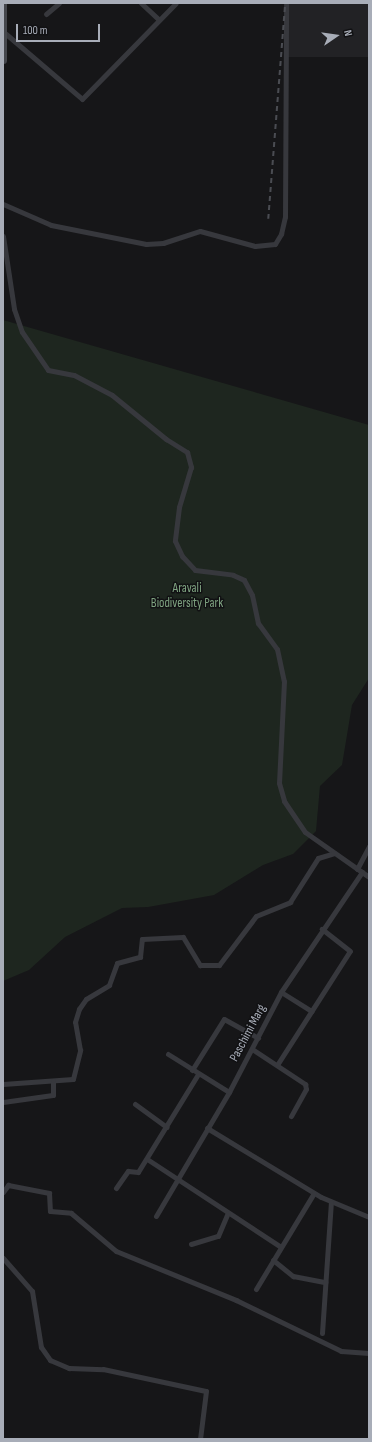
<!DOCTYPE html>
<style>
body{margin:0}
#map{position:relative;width:372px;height:1442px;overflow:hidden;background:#161618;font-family:"Sofia Sans Condensed",sans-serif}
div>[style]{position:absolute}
.built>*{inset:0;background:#222225}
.green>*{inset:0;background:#1e261f}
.street>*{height:5px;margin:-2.5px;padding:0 2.5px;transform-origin:2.5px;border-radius:2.5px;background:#37383d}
.secondary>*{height:7px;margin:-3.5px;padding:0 3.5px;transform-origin:3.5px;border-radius:3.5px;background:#45474d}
.rail>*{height:1.5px;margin-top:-0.75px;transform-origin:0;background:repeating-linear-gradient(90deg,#4a4c52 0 5px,transparent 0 9px)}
span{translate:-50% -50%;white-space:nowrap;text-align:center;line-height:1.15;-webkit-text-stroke:3px #111113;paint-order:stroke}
.park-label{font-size:13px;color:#7fa381}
.street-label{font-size:13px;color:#a8adb8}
.frame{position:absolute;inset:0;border:4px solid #a8adb8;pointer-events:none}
.north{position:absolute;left:316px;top:16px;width:40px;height:40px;-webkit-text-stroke:3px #111113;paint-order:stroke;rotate:77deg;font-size:11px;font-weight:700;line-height:16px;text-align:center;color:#a8adb8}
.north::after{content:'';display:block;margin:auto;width:14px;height:18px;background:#a8adb8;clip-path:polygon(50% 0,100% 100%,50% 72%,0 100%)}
.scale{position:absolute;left:16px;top:24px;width:84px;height:18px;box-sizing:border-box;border:2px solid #a8adb8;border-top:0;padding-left:5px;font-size:12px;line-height:14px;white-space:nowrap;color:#a8adb8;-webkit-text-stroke:3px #111113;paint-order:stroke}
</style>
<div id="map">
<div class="built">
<div style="clip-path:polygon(286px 3px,369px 3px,369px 57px,286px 57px)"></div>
</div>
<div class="green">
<div style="clip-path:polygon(3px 320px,369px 425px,369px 678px,352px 705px,342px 765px,320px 786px,316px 831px,293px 854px,263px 865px,214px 895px,148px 907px,122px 908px,65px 937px,29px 970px,3px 981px)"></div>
</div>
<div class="street">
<div style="left:141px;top:3px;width:23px;rotate:43deg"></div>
<div style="left:46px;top:14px;width:17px;rotate:-40deg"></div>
<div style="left:6px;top:34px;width:100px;rotate:40.5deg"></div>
<div style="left:82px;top:99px;width:134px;rotate:-45.6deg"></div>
<div style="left:3px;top:204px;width:52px;rotate:23.6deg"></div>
<div style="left:51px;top:225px;width:97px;rotate:11.3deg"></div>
<div style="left:146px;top:244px;width:17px;rotate:-3deg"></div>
<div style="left:163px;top:243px;width:39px;rotate:-18deg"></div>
<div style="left:200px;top:231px;width:57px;rotate:15.3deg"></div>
<div style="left:255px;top:246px;width:20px;rotate:-6deg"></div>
<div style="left:275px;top:244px;width:12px;rotate:-59deg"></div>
<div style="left:281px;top:234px;width:17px;rotate:-77deg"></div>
<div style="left:285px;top:217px;width:214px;rotate:-89.7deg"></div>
<div style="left:3px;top:236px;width:74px;rotate:81.4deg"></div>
<div style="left:14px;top:309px;width:24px;rotate:71deg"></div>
<div style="left:22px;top:332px;width:46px;rotate:55.6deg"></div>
<div style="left:48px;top:370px;width:26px;rotate:11deg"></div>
<div style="left:74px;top:375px;width:43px;rotate:27.8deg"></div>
<div style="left:112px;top:395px;width:70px;rotate:39.2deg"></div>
<div style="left:166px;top:439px;width:25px;rotate:32deg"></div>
<div style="left:187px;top:452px;width:16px;rotate:75deg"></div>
<div style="left:191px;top:467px;width:42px;rotate:106.7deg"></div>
<div style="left:179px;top:507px;width:34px;rotate:97deg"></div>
<div style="left:175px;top:541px;width:17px;rotate:65deg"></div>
<div style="left:182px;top:556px;width:19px;rotate:47deg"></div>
<div style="left:195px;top:570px;width:38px;rotate:7deg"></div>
<div style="left:233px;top:575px;width:12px;rotate:24deg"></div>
<div style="left:244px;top:580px;width:17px;rotate:62deg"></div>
<div style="left:252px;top:595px;width:29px;rotate:78deg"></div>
<div style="left:258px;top:623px;width:32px;rotate:54deg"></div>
<div style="left:277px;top:649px;width:33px;rotate:78deg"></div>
<div style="left:284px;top:681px;width:102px;rotate:92.8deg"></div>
<div style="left:279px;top:783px;width:19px;rotate:74deg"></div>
<div style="left:284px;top:801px;width:37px;rotate:56deg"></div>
<div style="left:305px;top:832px;width:78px;rotate:35.1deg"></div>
<div style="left:357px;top:869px;width:26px;rotate:-62deg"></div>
<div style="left:281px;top:992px;width:36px;rotate:32deg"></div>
<div style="left:252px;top:1049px;width:64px;rotate:33.4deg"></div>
<div style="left:305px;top:1084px;width:5px;rotate:79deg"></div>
<div style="left:306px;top:1089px;width:31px;rotate:119deg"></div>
<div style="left:168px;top:1054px;width:72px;rotate:31.9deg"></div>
<div style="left:277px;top:1065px;width:135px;rotate:-57.4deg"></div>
<div style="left:350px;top:951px;width:36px;rotate:-142deg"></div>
<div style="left:192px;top:1070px;width:60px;rotate:-57.9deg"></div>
<div style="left:224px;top:1019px;width:39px;rotate:29deg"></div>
<div style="left:3px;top:1084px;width:70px;rotate:-4.1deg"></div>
<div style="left:73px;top:1079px;width:30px;rotate:-76deg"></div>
<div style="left:80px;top:1050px;width:28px;rotate:-100deg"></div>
<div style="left:75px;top:1022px;width:14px;rotate:-73deg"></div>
<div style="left:79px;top:1009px;width:12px;rotate:-55deg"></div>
<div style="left:86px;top:999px;width:27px;rotate:-31deg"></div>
<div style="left:109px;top:985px;width:23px;rotate:-70deg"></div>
<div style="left:117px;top:963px;width:24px;rotate:-15deg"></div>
<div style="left:140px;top:957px;width:18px;rotate:-84deg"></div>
<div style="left:142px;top:939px;width:41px;rotate:-2.8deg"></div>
<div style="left:183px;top:937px;width:33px;rotate:59deg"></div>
<div style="left:200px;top:965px;width:19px"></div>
<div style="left:219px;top:965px;width:61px;rotate:-52.9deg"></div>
<div style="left:256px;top:916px;width:37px;rotate:-22deg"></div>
<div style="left:290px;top:902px;width:52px;rotate:-57.5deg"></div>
<div style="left:318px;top:858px;width:17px;rotate:-17deg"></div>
<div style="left:3px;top:1102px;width:50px;rotate:-8deg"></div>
<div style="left:53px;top:1095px;width:14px;rotate:-90deg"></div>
<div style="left:135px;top:1104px;width:39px;rotate:36deg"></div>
<div style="left:207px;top:1128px;width:133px;rotate:31.2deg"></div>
<div style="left:321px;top:1197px;width:52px;rotate:22.6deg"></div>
<div style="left:147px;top:1159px;width:160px;rotate:33.3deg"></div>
<div style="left:116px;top:1188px;width:21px;rotate:-55deg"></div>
<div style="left:128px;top:1171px;width:10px;rotate:6deg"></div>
<div style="left:138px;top:1172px;width:115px;rotate:-58.5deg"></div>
<div style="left:3px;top:1192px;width:9px;rotate:-54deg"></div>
<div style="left:8px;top:1185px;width:42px;rotate:11deg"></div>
<div style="left:49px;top:1193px;width:18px;rotate:87deg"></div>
<div style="left:50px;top:1211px;width:21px;rotate:5deg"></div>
<div style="left:71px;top:1213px;width:59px;rotate:40.2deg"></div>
<div style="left:116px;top:1251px;width:130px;rotate:22.2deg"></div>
<div style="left:236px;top:1300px;width:117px;rotate:25.9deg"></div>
<div style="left:341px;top:1351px;width:28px;rotate:4deg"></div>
<div style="left:156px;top:1216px;width:144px;rotate:-59.5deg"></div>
<div style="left:229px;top:1092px;width:113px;rotate:-62.5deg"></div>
<div style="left:281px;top:992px;width:145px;rotate:-56deg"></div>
<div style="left:191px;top:1244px;width:28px;rotate:-17deg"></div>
<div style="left:218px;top:1236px;width:25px;rotate:-67deg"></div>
<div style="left:3px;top:1258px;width:44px;rotate:48.7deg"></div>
<div style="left:32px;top:1291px;width:57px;rotate:80.9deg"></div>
<div style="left:41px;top:1347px;width:16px;rotate:55deg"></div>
<div style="left:50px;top:1360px;width:21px;rotate:23deg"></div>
<div style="left:69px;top:1368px;width:34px;rotate:2deg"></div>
<div style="left:103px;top:1369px;width:105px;rotate:12.1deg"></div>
<div style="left:206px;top:1391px;width:48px;rotate:97.1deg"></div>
<div style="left:273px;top:1260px;width:26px;rotate:39deg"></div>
<div style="left:293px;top:1276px;width:33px;rotate:11deg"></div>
<div style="left:256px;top:1289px;width:112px;rotate:-58.9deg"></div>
<div style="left:322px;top:1333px;width:131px;rotate:-86.1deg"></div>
</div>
<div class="secondary">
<div style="left:3px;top:60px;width:57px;rotate:-90deg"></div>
</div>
<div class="rail">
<div style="left:268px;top:219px;width:217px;rotate:-85.5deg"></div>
</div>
<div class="park-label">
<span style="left:187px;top:596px">Aravali<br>Biodiversity Park</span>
</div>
<div class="street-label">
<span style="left:248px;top:1033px;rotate:-62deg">Paschimi Marg</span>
</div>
<div class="frame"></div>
<div class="north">N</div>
<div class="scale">100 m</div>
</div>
